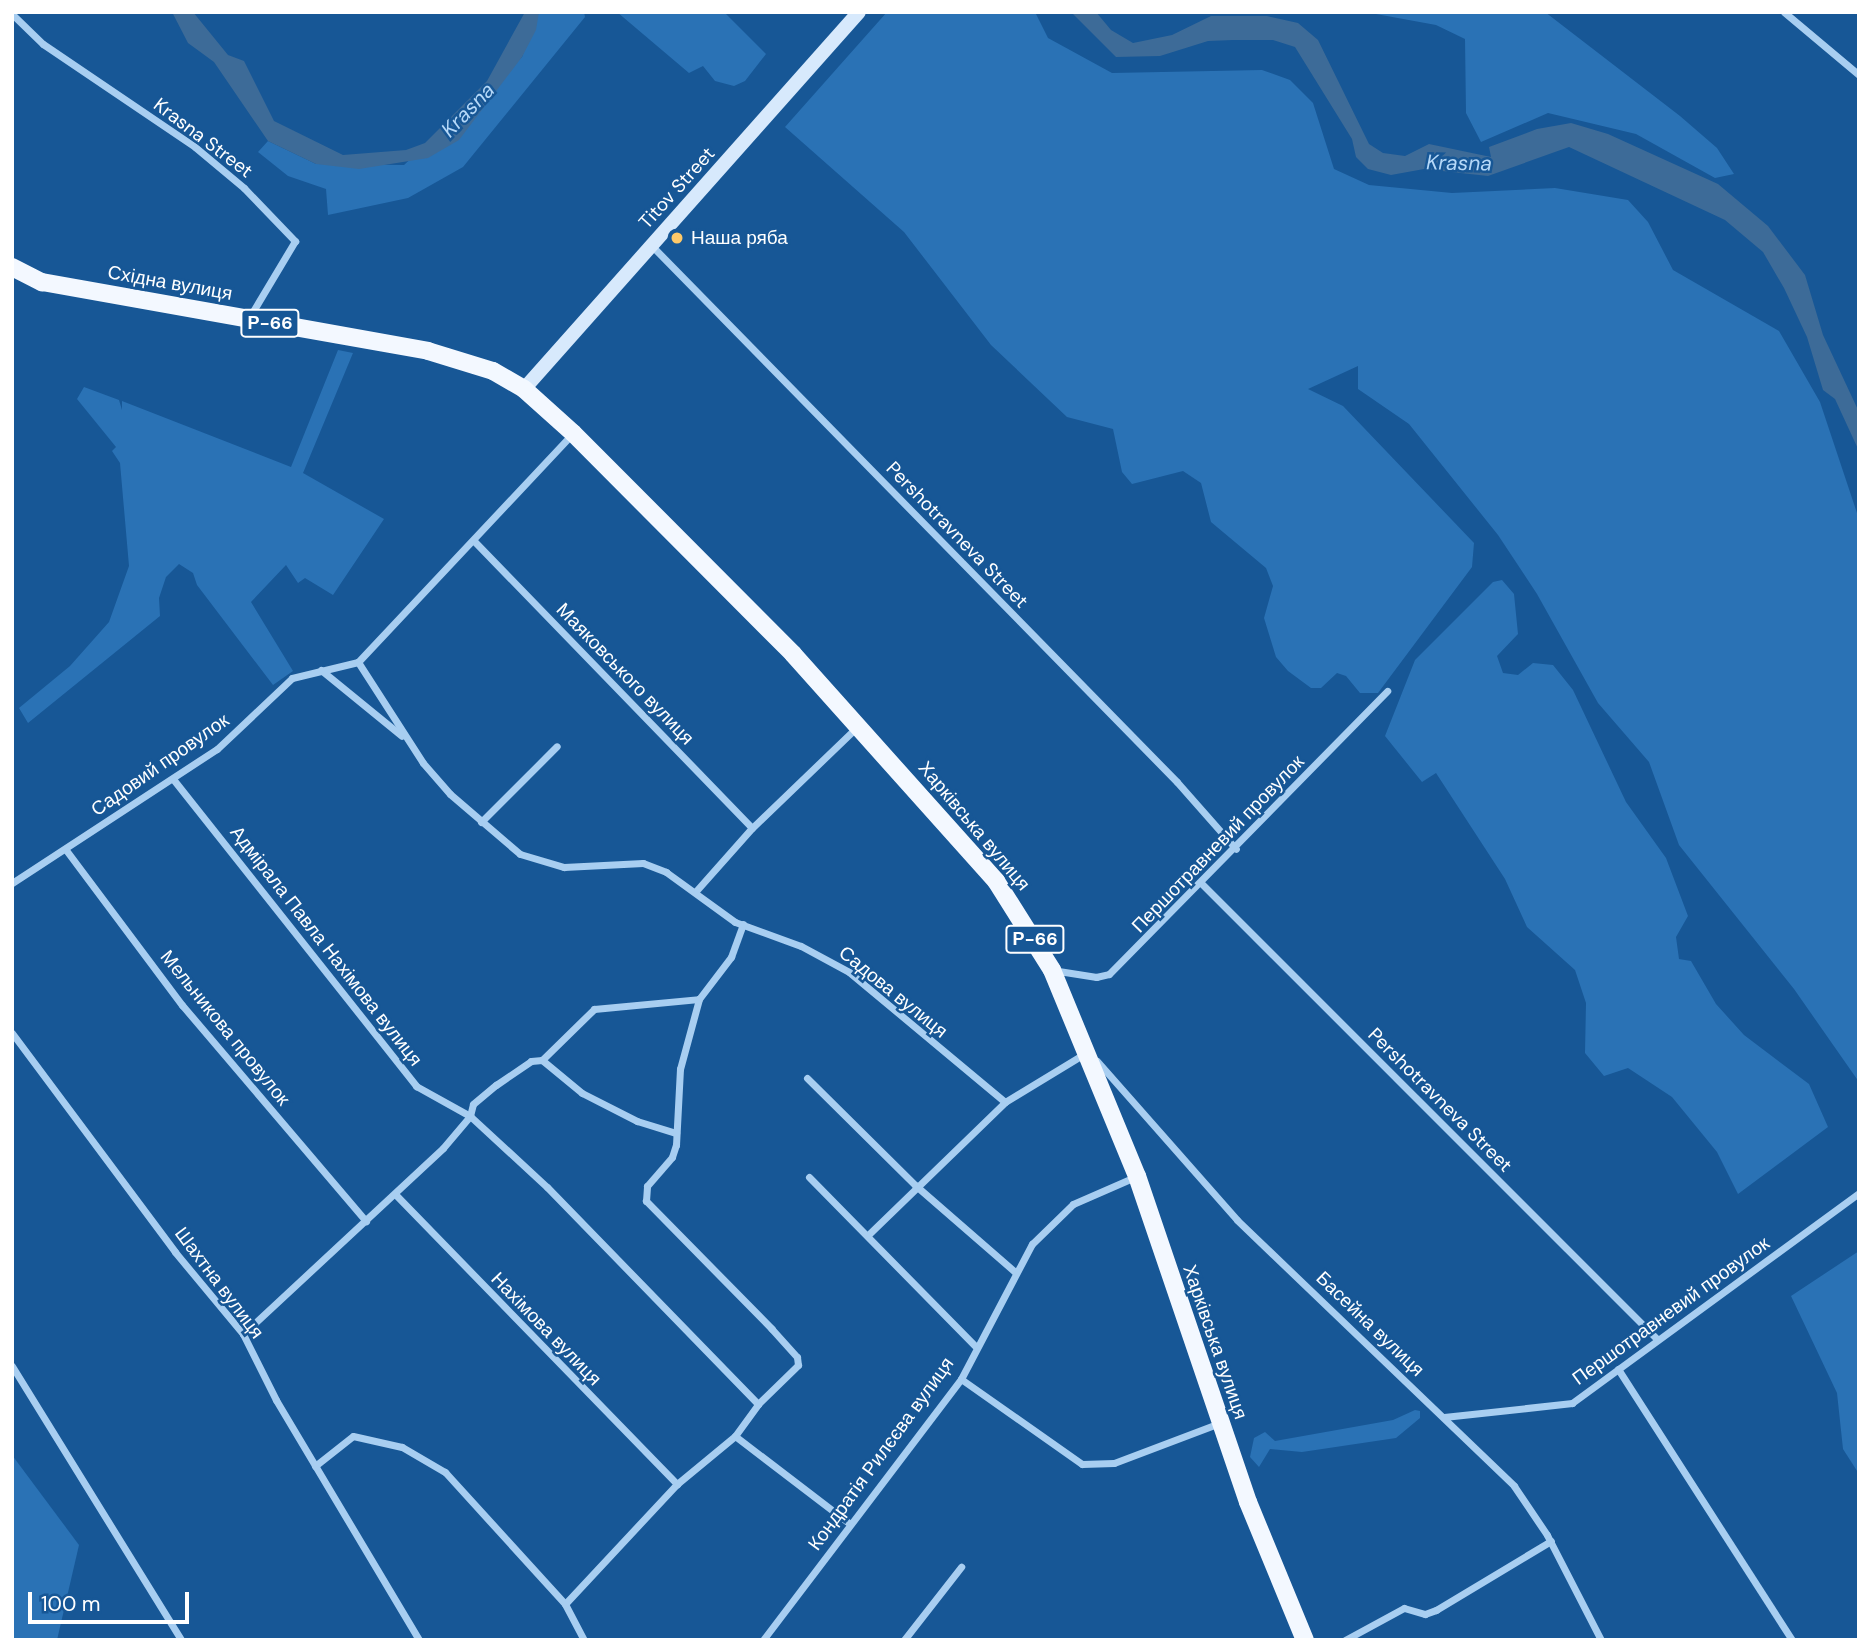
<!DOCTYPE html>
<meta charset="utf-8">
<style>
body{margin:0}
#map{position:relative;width:1871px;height:1652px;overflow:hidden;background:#175796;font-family:"DM Sans",sans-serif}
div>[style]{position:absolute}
.green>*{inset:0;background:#2a72b5}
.water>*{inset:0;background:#3d6b98}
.street>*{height:7px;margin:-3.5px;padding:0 3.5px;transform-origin:3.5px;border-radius:3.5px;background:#a8cef1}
.secondary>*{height:14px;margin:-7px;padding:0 7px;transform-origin:7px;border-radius:7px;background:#d7e9fc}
.primary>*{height:18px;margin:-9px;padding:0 9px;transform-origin:9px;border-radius:9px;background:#f3f8ff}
.dots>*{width:19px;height:19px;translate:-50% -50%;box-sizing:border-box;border:4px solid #175796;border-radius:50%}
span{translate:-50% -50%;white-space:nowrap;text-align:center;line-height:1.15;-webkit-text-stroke:5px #175796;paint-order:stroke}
.shield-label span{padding:2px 5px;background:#175796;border:2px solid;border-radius:5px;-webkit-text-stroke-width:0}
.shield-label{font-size:18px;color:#fff;font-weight:700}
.street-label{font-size:19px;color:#fff}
.poi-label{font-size:19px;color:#fff}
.left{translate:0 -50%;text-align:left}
.water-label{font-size:21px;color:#b5d8f8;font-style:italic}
.frame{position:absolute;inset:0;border:14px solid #fff;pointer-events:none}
.scale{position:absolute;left:28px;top:1592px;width:161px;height:32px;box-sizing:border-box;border:4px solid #fff;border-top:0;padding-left:9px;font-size:21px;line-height:24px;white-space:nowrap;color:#fff;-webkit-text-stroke:5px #175796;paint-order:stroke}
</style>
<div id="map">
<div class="green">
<div style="clip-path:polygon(539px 12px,584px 12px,585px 17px,463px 167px,408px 198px,328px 215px,326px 189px,288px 176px,258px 152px,268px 141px,316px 164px,404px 165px,522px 57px)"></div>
<div style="clip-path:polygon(617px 12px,724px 12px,766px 54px,745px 81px,734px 86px,715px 81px,703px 66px,689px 73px)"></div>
<div style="clip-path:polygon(887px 12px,1035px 12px,1048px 38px,1112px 73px,1262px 70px,1290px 80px,1313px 103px,1334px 169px,1369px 185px,1452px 193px,1555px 188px,1628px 200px,1648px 222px,1673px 270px,1779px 331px,1820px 402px,1859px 519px,1859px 1082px,1794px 989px,1679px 845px,1649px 762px,1598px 703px,1537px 594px,1498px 535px,1409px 424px,1358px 389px,1358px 366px,1308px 389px,1343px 406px,1474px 543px,1472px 567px,1378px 693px,1360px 693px,1346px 676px,1337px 673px,1321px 688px,1311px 688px,1288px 671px,1276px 657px,1264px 618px,1273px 586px,1266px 568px,1211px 522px,1201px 483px,1183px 471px,1132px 484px,1122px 472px,1113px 429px,1067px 417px,991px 345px,904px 232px,785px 127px)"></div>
<div style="clip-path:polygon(1365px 12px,1545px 12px,1680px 116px,1717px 148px,1734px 174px,1715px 178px,1636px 134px,1548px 113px,1481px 142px,1466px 113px,1465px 39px,1436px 25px)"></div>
<div style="clip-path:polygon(338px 350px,353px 353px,303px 473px,384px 519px,333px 595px,305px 578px,298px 583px,286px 565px,251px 602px,293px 671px,273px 685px,197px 585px,193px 573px,179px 564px,166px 577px,159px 598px,160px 616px,28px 723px,19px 708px,70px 666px,109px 622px,129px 566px,120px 463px,112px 451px,116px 447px,77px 399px,84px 387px,119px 400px,122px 410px,122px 401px,291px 467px)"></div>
<div style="clip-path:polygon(1502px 580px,1514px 594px,1518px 634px,1497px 656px,1503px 673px,1518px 675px,1533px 663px,1553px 665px,1573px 690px,1626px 802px,1666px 858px,1688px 916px,1676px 937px,1679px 959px,1691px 961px,1716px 1004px,1744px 1035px,1809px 1084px,1828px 1127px,1738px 1194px,1717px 1152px,1672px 1097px,1628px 1068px,1604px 1076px,1585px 1053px,1586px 1003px,1575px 970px,1527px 927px,1505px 879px,1436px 773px,1422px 782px,1385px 736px,1415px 660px,1493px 582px)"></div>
<div style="clip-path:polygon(1859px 1251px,1859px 1474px,1843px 1449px,1837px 1393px,1791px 1296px)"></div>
<div style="clip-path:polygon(1415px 1410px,1420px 1411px,1420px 1418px,1396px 1438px,1302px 1452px,1270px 1449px,1259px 1467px,1250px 1457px,1254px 1438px,1265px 1432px,1275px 1441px,1393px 1420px)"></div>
<div style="clip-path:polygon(12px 1455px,79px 1545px,57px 1640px,12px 1640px)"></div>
</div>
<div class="water">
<div style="clip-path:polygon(172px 12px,193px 12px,228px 55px,244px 61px,274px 121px,343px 155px,406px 150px,425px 143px,487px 81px,525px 12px,539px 12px,536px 30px,522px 57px,459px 140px,428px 158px,359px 169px,316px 164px,268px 141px,214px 62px,188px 43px)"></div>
<div style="clip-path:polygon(1071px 12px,1096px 12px,1111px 30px,1133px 43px,1172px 35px,1211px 16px,1267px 16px,1298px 23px,1318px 40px,1369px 144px,1383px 153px,1405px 156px,1429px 144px,1491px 157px,1489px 147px,1537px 129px,1571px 123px,1608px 134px,1718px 184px,1768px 226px,1805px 275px,1823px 335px,1859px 412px,1859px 451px,1835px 399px,1823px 390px,1807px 337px,1784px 288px,1763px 252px,1725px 220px,1569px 147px,1488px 176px,1424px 169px,1391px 175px,1368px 169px,1356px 157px,1352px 139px,1295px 47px,1273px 40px,1233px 40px,1208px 41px,1160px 56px,1116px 57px)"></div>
</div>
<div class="street">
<div style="left:1784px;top:12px;width:98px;rotate:40deg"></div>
<div style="left:12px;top:14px;width:43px;rotate:44.1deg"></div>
<div style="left:43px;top:44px;width:184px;rotate:34.1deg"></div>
<div style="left:195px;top:147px;width:64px;rotate:39.9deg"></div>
<div style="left:244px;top:188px;width:74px;rotate:46.1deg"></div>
<div style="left:295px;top:241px;width:90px;rotate:120.9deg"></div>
<div style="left:652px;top:246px;width:750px;rotate:45.59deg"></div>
<div style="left:1177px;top:782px;width:89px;rotate:48.6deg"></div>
<div style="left:475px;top:542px;width:398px;rotate:45.9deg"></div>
<div style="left:358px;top:662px;width:120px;rotate:57.2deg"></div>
<div style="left:423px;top:763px;width:41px;rotate:48.9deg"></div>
<div style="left:450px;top:794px;width:92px;rotate:40.6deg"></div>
<div style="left:520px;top:854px;width:46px;rotate:16.5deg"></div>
<div style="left:564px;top:867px;width:79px;rotate:-2.9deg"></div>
<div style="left:643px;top:863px;width:25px;rotate:21deg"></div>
<div style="left:666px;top:872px;width:85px;rotate:35.9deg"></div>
<div style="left:735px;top:922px;width:70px;rotate:20deg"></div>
<div style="left:801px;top:946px;width:55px;rotate:28.4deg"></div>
<div style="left:849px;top:972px;width:203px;rotate:39.8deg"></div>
<div style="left:358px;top:662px;width:314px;rotate:-46.8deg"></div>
<div style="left:321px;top:670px;width:104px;rotate:39.2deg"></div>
<div style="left:173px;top:779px;width:392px;rotate:51.6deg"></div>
<div style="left:416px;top:1086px;width:62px;rotate:29.1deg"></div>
<div style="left:470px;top:1116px;width:105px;rotate:42.7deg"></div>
<div style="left:547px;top:1187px;width:303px;rotate:45.8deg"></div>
<div style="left:481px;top:822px;width:107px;rotate:-45deg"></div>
<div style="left:66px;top:850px;width:194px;rotate:53.2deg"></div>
<div style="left:182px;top:1005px;width:284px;rotate:49.6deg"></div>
<div style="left:12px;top:883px;width:245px;rotate:-33.2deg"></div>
<div style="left:217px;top:749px;width:103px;rotate:-43.4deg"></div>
<div style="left:292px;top:678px;width:68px;rotate:-13.6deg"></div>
<div style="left:1202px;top:884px;width:642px;rotate:45deg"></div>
<div style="left:696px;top:891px;width:84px;rotate:-48.4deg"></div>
<div style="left:752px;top:828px;width:146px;rotate:-43.9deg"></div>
<div style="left:1052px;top:970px;width:45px;rotate:9deg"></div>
<div style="left:1096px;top:977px;width:13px;rotate:-13deg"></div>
<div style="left:1109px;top:974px;width:397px;rotate:-45.5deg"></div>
<div style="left:12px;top:1033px;width:273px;rotate:53.3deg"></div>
<div style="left:175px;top:1252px;width:107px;rotate:50.3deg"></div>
<div style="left:243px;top:1334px;width:74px;rotate:63.4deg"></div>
<div style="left:276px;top:1400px;width:279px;rotate:59.2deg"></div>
<div style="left:542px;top:1060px;width:52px;rotate:39.5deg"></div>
<div style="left:582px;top:1093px;width:62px;rotate:27deg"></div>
<div style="left:637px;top:1121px;width:41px;rotate:17.1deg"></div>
<div style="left:1097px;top:1061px;width:212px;rotate:48.6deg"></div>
<div style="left:1237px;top:1220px;width:384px;rotate:43.8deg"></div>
<div style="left:1514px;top:1486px;width:59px;rotate:56deg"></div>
<div style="left:1547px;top:1535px;width:118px;rotate:62.8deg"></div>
<div style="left:807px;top:1078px;width:152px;rotate:44.7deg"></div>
<div style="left:915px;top:1185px;width:133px;rotate:41deg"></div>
<div style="left:809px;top:1177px;width:237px;rotate:45.5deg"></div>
<div style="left:395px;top:1194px;width:405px;rotate:45.8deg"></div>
<div style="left:869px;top:1234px;width:190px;rotate:-44.1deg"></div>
<div style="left:1005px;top:1102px;width:92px;rotate:-31.3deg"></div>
<div style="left:243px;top:1334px;width:273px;rotate:-42.9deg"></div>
<div style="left:443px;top:1148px;width:42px;rotate:-49.8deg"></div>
<div style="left:470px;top:1116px;width:12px;rotate:-76deg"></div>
<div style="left:473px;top:1104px;width:30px;rotate:-40deg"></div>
<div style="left:496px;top:1085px;width:42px;rotate:-34.4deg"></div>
<div style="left:531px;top:1061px;width:11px;rotate:-5deg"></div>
<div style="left:542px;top:1060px;width:73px;rotate:-44.4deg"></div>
<div style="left:594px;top:1009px;width:105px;rotate:-5.4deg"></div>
<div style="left:699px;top:999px;width:53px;rotate:-52.7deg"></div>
<div style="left:731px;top:957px;width:35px;rotate:-70deg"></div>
<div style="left:12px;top:1366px;width:322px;rotate:58.3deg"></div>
<div style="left:1618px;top:1369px;width:322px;rotate:57.3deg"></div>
<div style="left:961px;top:1379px;width:148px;rotate:35.1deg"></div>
<div style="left:1082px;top:1464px;width:32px;rotate:-2deg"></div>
<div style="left:1114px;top:1463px;width:113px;rotate:-20.7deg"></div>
<div style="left:1444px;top:1417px;width:129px;rotate:-6.2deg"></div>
<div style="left:1572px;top:1403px;width:356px;rotate:-36.2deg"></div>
<div style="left:735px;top:1436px;width:145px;rotate:37.4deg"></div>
<div style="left:315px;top:1466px;width:48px;rotate:-38.3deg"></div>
<div style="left:353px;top:1436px;width:50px;rotate:12.7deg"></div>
<div style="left:402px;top:1447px;width:50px;rotate:30.2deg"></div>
<div style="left:445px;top:1472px;width:178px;rotate:47.7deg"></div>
<div style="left:565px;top:1604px;width:41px;rotate:62.2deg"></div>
<div style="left:565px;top:1604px;width:164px;rotate:-47deg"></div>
<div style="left:677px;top:1484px;width:75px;rotate:-39.6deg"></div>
<div style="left:735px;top:1436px;width:39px;rotate:-54deg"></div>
<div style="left:758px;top:1404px;width:56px;rotate:-44.3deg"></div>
<div style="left:798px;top:1365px;width:8px;rotate:-97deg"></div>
<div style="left:797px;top:1357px;width:38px;rotate:-132deg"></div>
<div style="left:772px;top:1329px;width:180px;rotate:-134.5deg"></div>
<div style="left:646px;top:1201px;width:15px;rotate:-86deg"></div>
<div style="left:647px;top:1186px;width:38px;rotate:-49deg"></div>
<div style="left:672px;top:1157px;width:13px;rotate:-72deg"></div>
<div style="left:676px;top:1145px;width:76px;rotate:-87deg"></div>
<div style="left:680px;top:1069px;width:73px;rotate:-74.8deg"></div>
<div style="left:763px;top:1640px;width:328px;rotate:-52.8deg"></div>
<div style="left:961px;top:1379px;width:153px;rotate:-62.3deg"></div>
<div style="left:1032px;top:1244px;width:57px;rotate:-44.3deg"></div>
<div style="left:1073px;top:1204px;width:70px;rotate:-23.6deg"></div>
<div style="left:904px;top:1640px;width:93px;rotate:-52deg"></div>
<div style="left:1345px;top:1640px;width:67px;rotate:-28.5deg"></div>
<div style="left:1404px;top:1608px;width:22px;rotate:16deg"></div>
<div style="left:1425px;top:1614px;width:12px;rotate:-20deg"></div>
<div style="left:1436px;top:1610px;width:134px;rotate:-31deg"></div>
</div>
<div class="secondary">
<div style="left:524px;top:389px;width:504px;rotate:-48.38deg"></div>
</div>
<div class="primary">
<div style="left:12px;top:267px;width:34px;rotate:27deg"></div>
<div style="left:42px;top:282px;width:392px;rotate:10.1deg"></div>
<div style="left:428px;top:351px;width:68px;rotate:17.1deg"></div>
<div style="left:493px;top:371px;width:36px;rotate:30deg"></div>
<div style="left:524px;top:389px;width:66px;rotate:41.9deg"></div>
<div style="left:573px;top:433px;width:312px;rotate:45.1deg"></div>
<div style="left:793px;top:654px;width:305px;rotate:48.2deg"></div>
<div style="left:996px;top:881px;width:105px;rotate:57.8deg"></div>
<div style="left:1052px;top:970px;width:223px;rotate:67.6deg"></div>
<div style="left:1137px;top:1176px;width:344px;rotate:71.2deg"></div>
<div style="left:1248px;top:1502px;width:149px;rotate:67.6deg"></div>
</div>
<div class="dots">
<div style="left:677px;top:238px;background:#ffc969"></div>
</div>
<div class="shield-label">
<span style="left:270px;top:323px">Р-66</span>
<span style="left:1035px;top:939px">Р-66</span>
</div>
<div class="street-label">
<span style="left:203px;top:138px;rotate:37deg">Krasna Street</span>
<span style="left:677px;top:188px;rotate:-48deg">Titov Street</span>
<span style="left:170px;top:283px;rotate:10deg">Східна вулиця</span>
<span style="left:957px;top:535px;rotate:46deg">Pershotravneva Street</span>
<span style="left:625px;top:674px;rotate:46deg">Маяковського вулиця</span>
<span style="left:160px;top:765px;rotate:-35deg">Садовий провулок</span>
<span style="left:974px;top:826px;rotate:50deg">Харківська вулиця</span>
<span style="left:1218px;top:844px;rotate:-46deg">Першотравневий провулок</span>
<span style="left:326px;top:946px;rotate:52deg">Адмірала Павла Нахімова вулиця</span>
<span style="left:893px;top:992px;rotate:39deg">Садова вулиця</span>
<span style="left:225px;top:1028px;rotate:51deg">Мельникова провулок</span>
<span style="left:1440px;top:1100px;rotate:45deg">Pershotravneva Street</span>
<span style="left:219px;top:1283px;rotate:53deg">Шахтна вулиця</span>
<span style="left:1671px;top:1311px;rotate:-36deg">Першотравневий провулок</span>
<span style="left:1370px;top:1324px;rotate:44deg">Басейна вулиця</span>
<span style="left:546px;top:1329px;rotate:46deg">Нахімова вулиця</span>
<span style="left:1215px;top:1342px;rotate:71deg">Харківська вулиця</span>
<span style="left:881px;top:1454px;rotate:-54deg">Кондратія Рилєєва вулиця</span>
</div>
<div class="poi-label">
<span class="left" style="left:691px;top:238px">Наша ряба</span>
</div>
<div class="water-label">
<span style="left:468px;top:110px;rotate:-46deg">Krasna</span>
<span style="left:1459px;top:163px;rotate:1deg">Krasna</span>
</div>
<div class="frame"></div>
<div class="scale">100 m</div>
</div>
